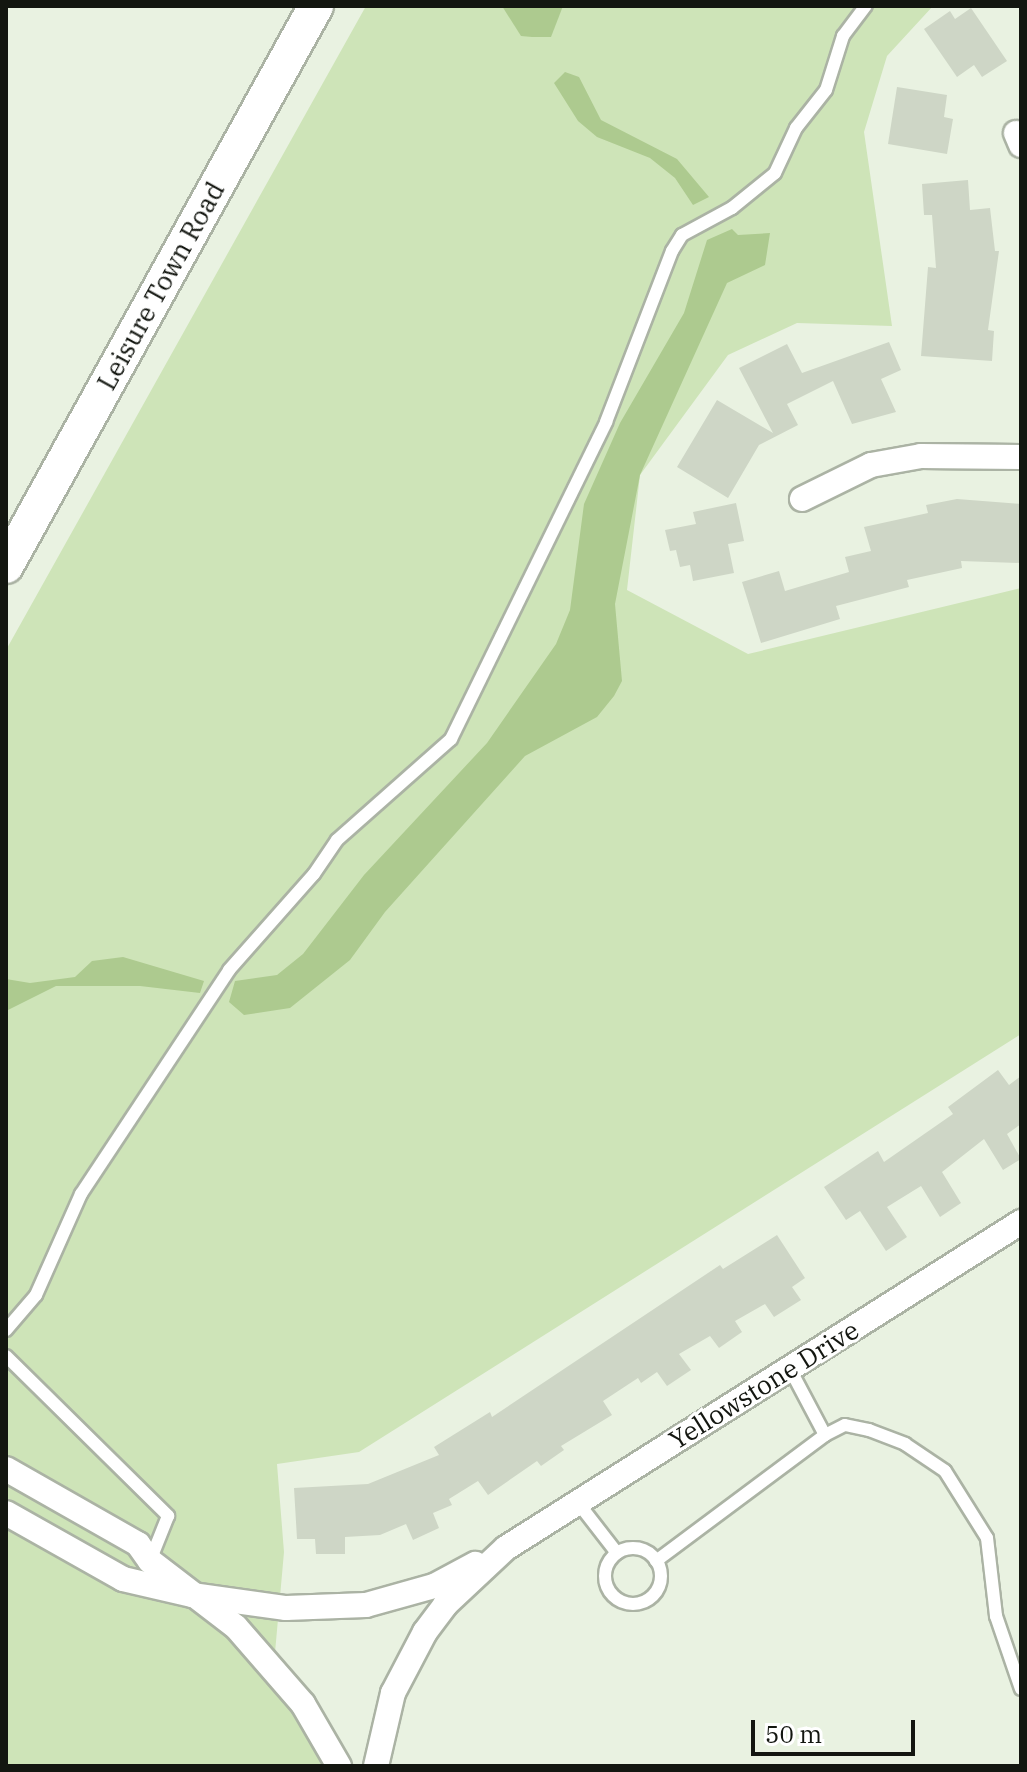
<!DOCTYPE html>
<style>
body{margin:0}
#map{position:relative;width:1027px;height:1772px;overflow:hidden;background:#e9f2e1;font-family:"IBM Plex Serif",serif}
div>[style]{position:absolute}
.green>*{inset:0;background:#cee4b8}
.water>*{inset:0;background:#adca8f}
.building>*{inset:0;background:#ced6c6}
.roads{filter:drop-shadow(2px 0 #abb3a4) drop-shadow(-2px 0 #abb3a4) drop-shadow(0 2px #abb3a4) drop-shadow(0 -2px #abb3a4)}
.lane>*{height:12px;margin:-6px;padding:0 6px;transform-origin:6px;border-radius:6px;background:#fff}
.lane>.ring{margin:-6px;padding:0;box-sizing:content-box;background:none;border:12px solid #fff;border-radius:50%}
.street>*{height:24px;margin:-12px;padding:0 12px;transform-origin:12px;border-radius:12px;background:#fff}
.secondary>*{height:34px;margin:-17px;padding:0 17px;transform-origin:17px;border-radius:17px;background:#fff}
span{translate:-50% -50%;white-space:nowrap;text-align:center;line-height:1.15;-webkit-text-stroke:6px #fff;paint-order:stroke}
.street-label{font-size:26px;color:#131610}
.frame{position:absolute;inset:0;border:8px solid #131610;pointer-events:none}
.scale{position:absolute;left:751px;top:1720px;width:164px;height:36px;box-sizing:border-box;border:4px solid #131610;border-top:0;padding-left:10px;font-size:24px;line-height:28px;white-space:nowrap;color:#131610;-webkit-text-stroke:6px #fff;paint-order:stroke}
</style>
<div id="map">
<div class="green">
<div style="clip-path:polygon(366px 6px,933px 6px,887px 56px,864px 132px,892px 326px,797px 323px,728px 355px,640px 475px,627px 590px,748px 654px,1021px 588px,1021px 1034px,359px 1452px,277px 1464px,284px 1552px,273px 1675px,335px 1766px,6px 1766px,6px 650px)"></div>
</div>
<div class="water">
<div style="clip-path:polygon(502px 6px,563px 6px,551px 37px,532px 37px,521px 36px)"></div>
<div style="clip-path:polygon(565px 72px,579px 77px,601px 120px,677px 159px,709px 197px,693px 205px,675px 178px,650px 158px,597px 137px,578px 121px,554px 83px)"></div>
<div style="clip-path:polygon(732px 229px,738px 235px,770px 233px,765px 265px,727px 283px,640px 475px,615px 604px,622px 681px,614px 696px,597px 717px,525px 756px,385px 912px,350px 960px,290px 1008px,244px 1015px,229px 1002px,235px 981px,277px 975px,303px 954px,364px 875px,487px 743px,556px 644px,570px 610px,584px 504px,620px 423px,684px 313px,707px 240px)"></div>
<div style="clip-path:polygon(123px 957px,204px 981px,200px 993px,140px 986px,56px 986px,6px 1011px,6px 979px,30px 983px,75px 977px,92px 961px)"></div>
</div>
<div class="building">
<div style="clip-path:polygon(971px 8px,1007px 61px,982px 77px,974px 65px,957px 77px,924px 29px,950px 11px,955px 19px)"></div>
<div style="clip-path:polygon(897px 87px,947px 95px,944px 117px,953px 119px,947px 154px,888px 144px)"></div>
<div style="clip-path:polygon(968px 180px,970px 210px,990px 208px,995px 251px,999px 251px,988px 330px,994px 331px,992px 361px,921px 356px,928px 267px,936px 268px,932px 215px,924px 215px,922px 184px)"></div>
<div style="clip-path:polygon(889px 342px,901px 370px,881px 379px,896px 412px,852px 424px,833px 381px,787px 404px,798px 425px,759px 445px,728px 498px,677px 467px,717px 400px,773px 433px,739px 368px,787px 344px,802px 373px)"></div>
<div style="clip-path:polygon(957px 499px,1021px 504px,1021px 563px,961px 561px,962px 568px,907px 580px,909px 587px,836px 606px,840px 619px,761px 643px,742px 582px,779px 571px,785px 591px,849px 572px,845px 557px,871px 551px,864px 527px,928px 513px,926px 505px)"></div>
<div style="clip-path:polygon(736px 503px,744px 541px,728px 544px,734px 573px,693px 581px,690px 565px,680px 567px,676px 550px,670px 551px,665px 530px,696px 524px,693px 512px)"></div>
<div style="clip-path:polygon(998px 1070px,1009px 1085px,1021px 1076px,1021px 1124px,1007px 1134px,1021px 1159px,1003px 1170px,984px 1139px,942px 1172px,961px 1203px,940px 1217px,921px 1186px,887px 1207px,907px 1237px,886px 1251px,860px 1211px,846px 1220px,824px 1187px,878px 1151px,884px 1162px,953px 1114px,948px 1107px)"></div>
<div style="clip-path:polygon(777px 1235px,805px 1278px,792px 1287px,801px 1300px,774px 1317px,765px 1304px,735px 1321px,742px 1332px,719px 1348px,710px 1336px,679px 1354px,691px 1370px,667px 1386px,657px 1372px,641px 1383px,638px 1378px,603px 1401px,612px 1415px,561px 1446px,564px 1450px,541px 1466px,537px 1461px,488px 1495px,478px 1481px,449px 1499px,452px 1505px,433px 1513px,439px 1528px,413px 1540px,406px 1524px,380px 1535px,345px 1537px,345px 1554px,316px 1554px,315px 1539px,297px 1539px,294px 1488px,368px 1484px,439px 1455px,434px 1447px,490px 1412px,492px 1417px,720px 1265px,723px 1269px)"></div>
</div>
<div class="roads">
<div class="lane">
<div style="left:6px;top:1330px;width:46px;rotate:-49.4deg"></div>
<div style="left:36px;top:1295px;width:111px;rotate:-66deg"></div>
<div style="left:81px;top:1194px;width:268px;rotate:-56.5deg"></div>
<div style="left:229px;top:970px;width:128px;rotate:-48.5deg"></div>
<div style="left:314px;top:874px;width:41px;rotate:-55.9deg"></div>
<div style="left:337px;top:840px;width:152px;rotate:-41.5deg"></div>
<div style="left:451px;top:739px;width:353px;rotate:-63.9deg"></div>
<div style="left:606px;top:422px;width:183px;rotate:-68.9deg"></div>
<div style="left:672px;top:251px;width:19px;rotate:-58deg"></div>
<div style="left:682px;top:235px;width:57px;rotate:-28.4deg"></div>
<div style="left:732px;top:208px;width:55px;rotate:-39.1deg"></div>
<div style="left:775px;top:173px;width:50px;rotate:-65deg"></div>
<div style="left:796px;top:128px;width:48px;rotate:-51.7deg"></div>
<div style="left:826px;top:90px;width:57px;rotate:-72.5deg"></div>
<div style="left:843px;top:36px;width:38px;rotate:-53deg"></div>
<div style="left:6px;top:1356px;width:228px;rotate:44.6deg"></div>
<div style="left:168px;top:1516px;width:48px;rotate:111.8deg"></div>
<div style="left:825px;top:1435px;width:22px;rotate:-27deg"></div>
<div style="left:845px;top:1425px;width:25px;rotate:12deg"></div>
<div style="left:869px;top:1430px;width:39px;rotate:21deg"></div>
<div style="left:905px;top:1444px;width:48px;rotate:34deg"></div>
<div style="left:945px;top:1471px;width:79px;rotate:57.9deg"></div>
<div style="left:987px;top:1538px;width:79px;rotate:83.4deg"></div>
<div style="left:996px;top:1616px;width:77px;rotate:71.1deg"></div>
<div style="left:579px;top:1504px;width:62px;rotate:52.2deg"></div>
<div class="ring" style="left:605px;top:1548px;width:44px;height:44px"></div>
<div style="left:656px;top:1561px;width:211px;rotate:-36.7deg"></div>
<div style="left:825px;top:1435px;width:75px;rotate:-117.9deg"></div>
</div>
<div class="street">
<div style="left:1016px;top:133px;width:13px;rotate:67deg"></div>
<div style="left:802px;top:499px;width:77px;rotate:-26.2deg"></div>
<div style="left:871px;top:465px;width:51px;rotate:-10.2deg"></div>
<div style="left:921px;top:456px;width:100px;rotate:0.6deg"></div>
<div style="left:6px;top:1469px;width:152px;rotate:29.6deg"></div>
<div style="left:138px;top:1544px;width:21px;rotate:55deg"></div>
<div style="left:150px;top:1561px;width:108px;rotate:37.5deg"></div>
<div style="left:236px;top:1627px;width:102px;rotate:49deg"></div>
<div style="left:303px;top:1704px;width:72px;rotate:59.9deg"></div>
<div style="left:6px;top:1513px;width:134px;rotate:29.4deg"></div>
<div style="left:123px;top:1579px;width:71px;rotate:13.1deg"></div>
<div style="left:192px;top:1595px;width:95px;rotate:7.9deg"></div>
<div style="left:286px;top:1608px;width:80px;rotate:-2.1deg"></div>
<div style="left:366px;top:1605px;width:71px;rotate:-15.6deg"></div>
<div style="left:434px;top:1586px;width:47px;rotate:-28.2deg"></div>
<div style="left:376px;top:1766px;width:75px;rotate:-76.9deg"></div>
<div style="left:393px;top:1693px;width:69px;rotate:-62.3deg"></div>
<div style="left:425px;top:1632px;width:34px;rotate:-53deg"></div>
<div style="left:445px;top:1605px;width:83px;rotate:-43.1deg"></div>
<div style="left:506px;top:1548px;width:610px;rotate:-32.33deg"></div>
</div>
<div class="secondary">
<div style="left:6px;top:566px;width:640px;rotate:-61.03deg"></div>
</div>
</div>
<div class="street-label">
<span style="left:161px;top:286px;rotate:-61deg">Leisure Town Road</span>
<span style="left:764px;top:1385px;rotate:-32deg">Yellowstone Drive</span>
</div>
<div class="frame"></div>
<div class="scale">50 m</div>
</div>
